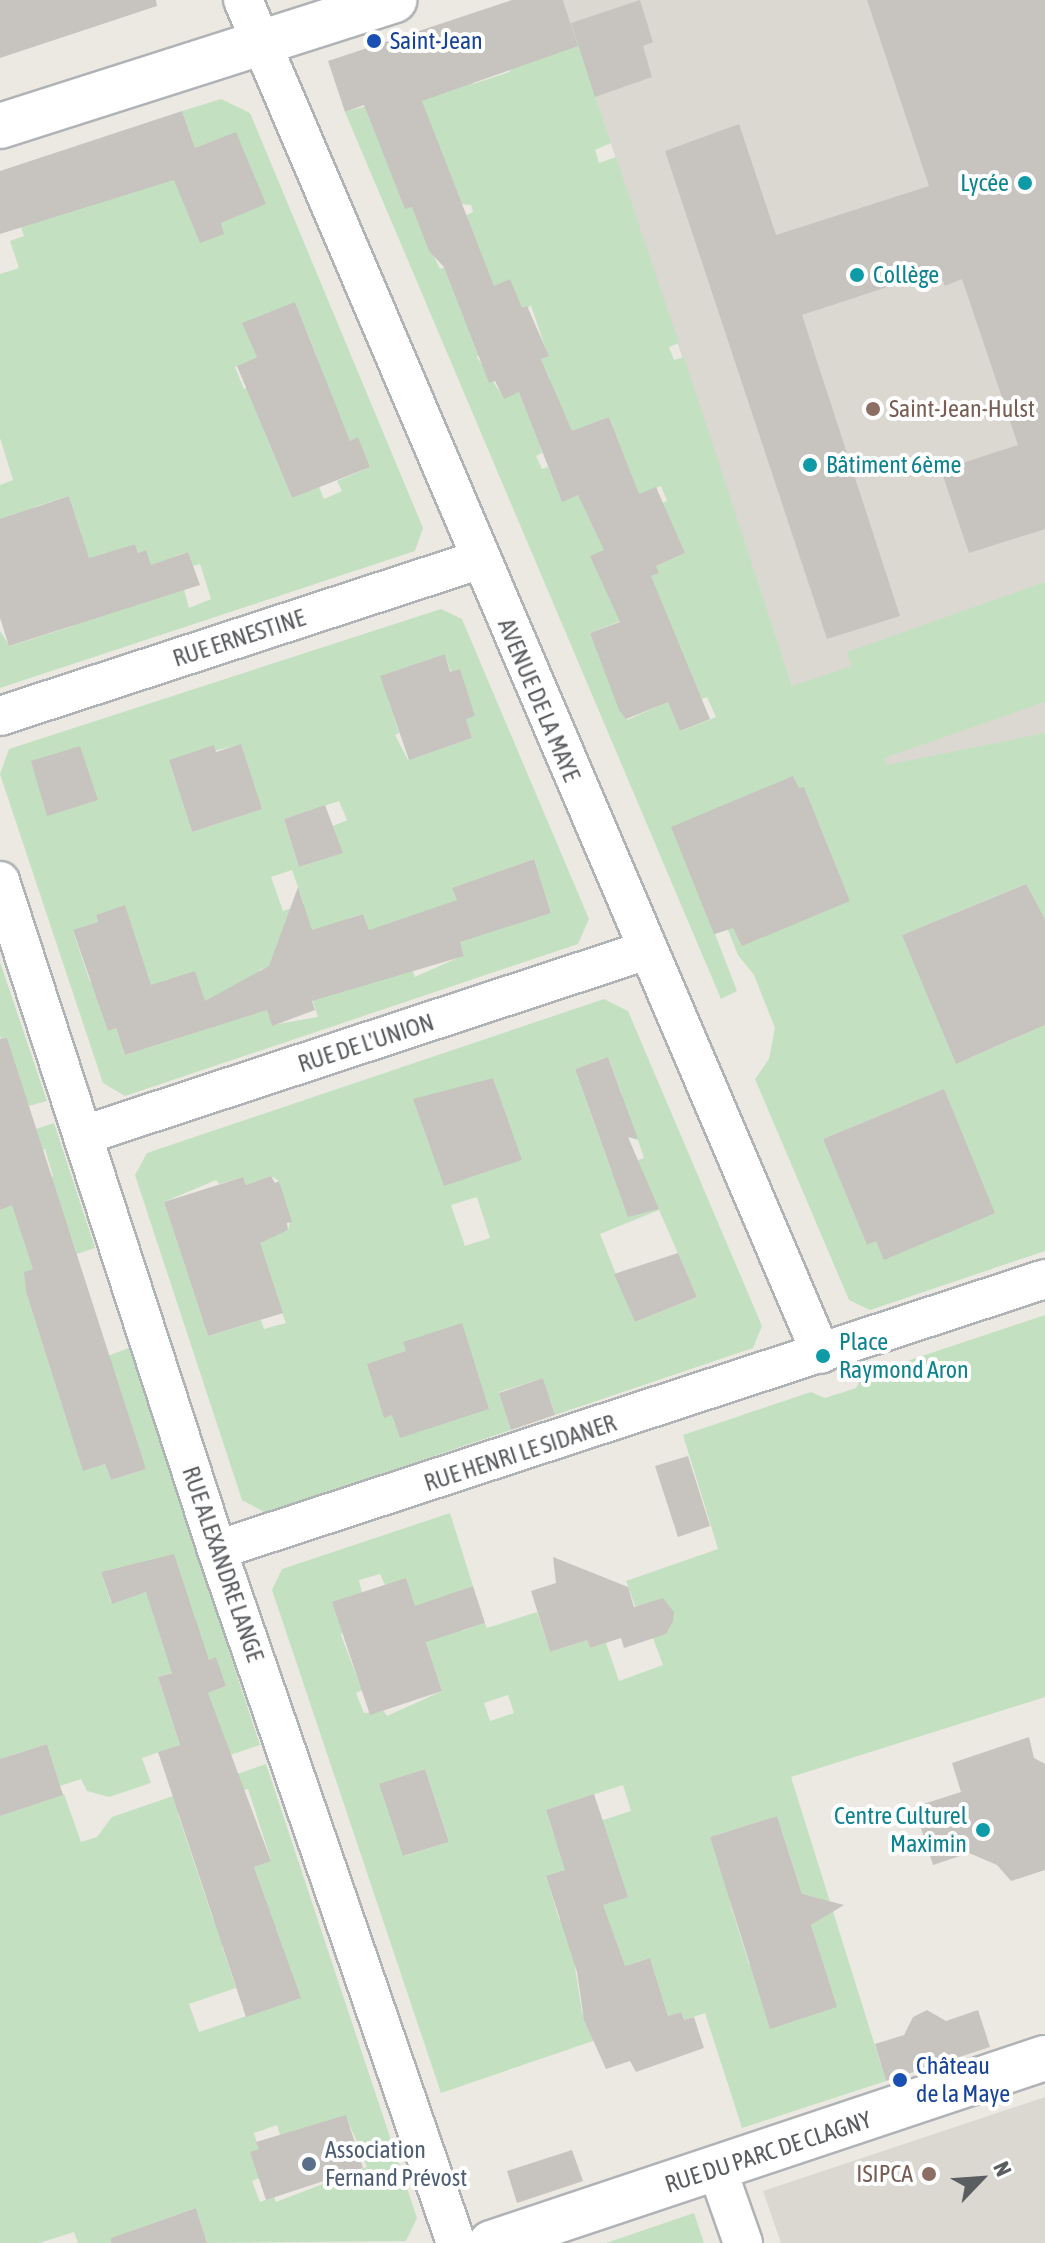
<!DOCTYPE html>
<meta charset="utf-8">
<style>
body{margin:0}
#map{position:relative;width:1045px;height:2243px;overflow:hidden;background:#ece9e3;font-family:"Asap Condensed",sans-serif}
div>[style]{position:absolute}
.education>*{inset:0;background:#dbd8d1}
.green>*{inset:0;background:#c3e1c1}
.building>*{inset:0;background:#c7c4bf}
.roads{filter:drop-shadow(2px 0 #b0b3b6) drop-shadow(-2px 0 #b0b3b6) drop-shadow(0 2px #b0b3b6) drop-shadow(0 -2px #b0b3b6)}
.street>*{height:38px;margin:-19px;padding:0 19px;transform-origin:19px;border-radius:19px;background:#fff}
.secondary>*{height:44px;margin:-22px;padding:0 22px;transform-origin:22px;border-radius:22px;background:#fff}
.dots>*{width:22px;height:22px;translate:-50% -50%;box-sizing:border-box;border:4px solid #fff;border-radius:50%}
span{translate:-50% -50%;white-space:nowrap;text-align:center;line-height:1.15;-webkit-text-stroke:8px #fff;paint-order:stroke}
.transit-label{font-size:24px;color:#164399}
.left{translate:0 -50%;text-align:left}
.culture-label{font-size:24px;color:#0d838f}
.right{translate:-100% -50%;text-align:right}
.education-label{font-size:24px;color:#785e54}
.street-label{font-size:24px;color:#5b5e61}
.service-label{font-size:24px;color:#4e5e75}
.north{position:absolute;left:941px;top:2139px;width:80px;height:80px;-webkit-text-stroke:6px #fff;paint-order:stroke;rotate:65deg;font-size:22px;font-weight:700;line-height:32px;text-align:center;color:#5b5e61}
.north::after{content:'';display:block;margin:auto;width:28px;height:36px;background:#5b5e61;clip-path:polygon(50% 0,100% 100%,50% 72%,0 100%)}
</style>
<div id="map">
<div class="education">
<div style="clip-path:polygon(563px 0,1045px 0,1045px 785px,902px 813px,884px 758px,792px 686px)"></div>
<div style="clip-path:polygon(1045px 2097px,1045px 2243px,781px 2243px,763px 2191px)"></div>
</div>
<div class="green">
<div style="clip-path:polygon(evenodd,571px 23px,611px 143px,595px 150px,599px 163px,616px 157px,679px 343px,669px 347px,674px 360px,684px 357px,792px 686px,851px 666px,847px 652px,1045px 582px,1045px 702px,884px 758px,887px 765px,1045px 733px,1045px 919px,1025px 884px,902px 935px,970px 1058px,1045px 1025px,1045px 1251px,870px 1310px,849px 1300px,755px 1079px,769px 1059px,775px 1028px,754px 975px,738px 955px,728px 930px,715px 934px,737px 991px,721px 999px,345px 112px,469px 77px,473px 84px,509px 72px,549px 31px,571px 23px,462px 204px,471px 205px,473px 212px,465px 216px,480px 252px,440px 269px,418px 222px,462px 204px,571px 23px,531px 305px,548px 356px,541px 359px,550px 379px,504px 398px,477px 357px,531px 305px,571px 23px,609px 417px,631px 474px,562px 501px,548px 467px,542px 469px,536px 456px,542px 453px,540px 445px,609px 417px,571px 23px,661px 486px,667px 501px,658px 505px,685px 553px,656px 566px,604px 550px,625px 500px,661px 486px,571px 23px,659px 606px,682px 652px,660px 705px,627px 720px,590px 633px,659px 606px,571px 23px,707px 697px,716px 717px,681px 731px,672px 711px,707px 697px,571px 23px,940px 1091px,876px 1241px,867px 1244px,823px 1139px,940px 1091px)"></div>
<div style="clip-path:polygon(evenodd,221px 99px,250px 113px,423px 528px,415px 551px,0 688px,0 631px,10px 646px,73px 626px,0 542px,0 485px,13px 480px,0 438px,0 274px,19px 268px,10px 241px,24px 236px,21px 227px,128px 192px,236px 133px,195px 148px,182px 111px,221px 99px,295px 302px,317px 357px,244px 389px,235px 367px,257px 357px,295px 302px,221px 99px,334px 402px,350px 441px,358px 438px,370px 467px,337px 481px,342px 491px,324px 499px,319px 487px,292px 498px,264px 431px,334px 402px,221px 99px,69px 496px,81px 533px,46px 546px,34px 507px,69px 496px,221px 99px,135px 544px,138px 553px,146px 551px,151px 566px,87px 559px,135px 544px,221px 99px,188px 552px,193px 566px,200px 564px,211px 599px,189px 608px,175px 556px,188px 552px)"></div>
<div style="clip-path:polygon(evenodd,441px 609px,462px 619px,589px 919px,578px 944px,125px 1096px,103px 1083px,0 774px,9px 749px,441px 609px,445px 654px,472px 738px,408px 760px,395px 735px,399px 733px,381px 676px,445px 654px,441px 609px,241px 745px,261px 809px,192px 832px,169px 760px,241px 745px,441px 609px,339px 801px,347px 820px,333px 826px,342px 853px,299px 867px,284px 819px,339px 801px,441px 609px,534px 859px,551px 913px,470px 937px,453px 888px,534px 859px,441px 609px,292px 870px,304px 904px,283px 911px,271px 877px,292px 870px,441px 609px,447px 904px,464px 955px,415px 977px,409px 958px,382px 967px,384px 978px,326px 996px,309px 945px,353px 932px,349px 918px,363px 914px,371px 936px,447px 904px,441px 609px,125px 906px,144px 964px,90px 982px,73px 931px,98px 922px,96px 915px,125px 906px,441px 609px,292px 940px,318px 1017px,272px 1025px,257px 977px,260px 970px,276px 964px,277px 943px,292px 940px,441px 609px,195px 972px,213px 1027px,125px 1055px,116px 1028px,108px 1030px,101px 1008px,136px 997px,135px 991px,195px 972px)"></div>
<div style="clip-path:polygon(0 962px,47px 1101px,29px 1106px,0 1036px)"></div>
<div style="clip-path:polygon(evenodd,604px 999px,628px 1011px,762px 1326px,753px 1348px,555px 1415px,543px 1378px,499px 1392px,511px 1430px,266px 1513px,242px 1500px,135px 1175px,147px 1153px,604px 999px,608px 1057px,622px 1094px,613px 1107px,623px 1136px,638px 1140px,644px 1158px,611px 1170px,575px 1069px,608px 1057px,604px 999px,493px 1078px,521px 1160px,467px 1178px,453px 1139px,430px 1147px,416px 1105px,493px 1078px,604px 999px,271px 1176px,279px 1181px,290px 1222px,288px 1230px,255px 1244px,286px 1323px,264px 1329px,261px 1320px,208px 1336px,164px 1202px,216px 1180px,219px 1184px,243px 1177px,246px 1185px,271px 1176px,604px 999px,477px 1197px,490px 1238px,465px 1246px,451px 1205px,477px 1197px,604px 999px,659px 1210px,697px 1297px,635px 1322px,600px 1234px,659px 1210px)"></div>
<div style="clip-path:polygon(evenodd,54px 1123px,95px 1248px,77px 1254px,67px 1225px,39px 1267px,25px 1272px,26px 1292px,83px 1470px,105px 1464px,111px 1480px,146px 1469px,91px 1362px,129px 1348px,260px 1745px,216px 1760px,208px 1693px,226px 1686px,216px 1658px,158px 1677px,180px 1745px,142px 1758px,151px 1783px,109px 1797px,87px 1791px,81px 1779px,60px 1786px,47px 1744px,0 1759px,0 1210px,53px 1176px,45px 1149px,37px 1151px,30px 1131px,54px 1123px,174px 1555px,196px 1621px,146px 1592px,111px 1603px,101px 1572px,174px 1555px)"></div>
<div style="clip-path:polygon(evenodd,1045px 1315px,1045px 1697px,791px 1777px,886px 2081px,742px 2128px,705px 2013px,684px 2020px,680px 2012px,668px 2016px,650px 1958px,625px 1966px,586px 1962px,575px 1967px,582px 2012px,596px 2040px,441px 2093px,272px 1590px,282px 1569px,450px 1513px,473px 1586px,449px 1595px,462px 1631px,485px 1623px,487px 1628px,537px 1612px,550px 1652px,587px 1640px,590px 1648px,606px 1643px,619px 1681px,663px 1665px,653px 1638px,666px 1634px,673px 1622px,666px 1602px,635px 1606px,626px 1581px,718px 1549px,683px 1435px,811px 1392px,825px 1398px,856px 1388px,862px 1376px,1045px 1315px,380px 1574px,385px 1585px,406px 1579px,442px 1691px,387px 1716px,384px 1711px,364px 1713px,356px 1693px,362px 1690px,341px 1635px,362px 1593px,359px 1580px,380px 1574px,1045px 1315px,508px 1695px,514px 1713px,490px 1721px,484px 1703px,508px 1695px,1045px 1315px,425px 1769px,449px 1842px,404px 1856px,380px 1785px,425px 1769px,1045px 1315px,623px 1785px,631px 1811px,554px 1836px,546px 1810px,623px 1785px,1045px 1315px,777px 1816px,803px 1897px,818px 1898px,825px 1908px,824px 1917px,811px 1925px,836px 2007px,749px 1964px,732px 1909px,730px 1901px,736px 1899px,710px 1837px,777px 1816px,1045px 1315px,546px 1876px,627px 1896px,559px 1919px,546px 1876px)"></div>
<div style="clip-path:polygon(evenodd,266px 1764px,417px 2218px,406px 2241px,207px 2243px,196px 2208px,133px 2230px,137px 2243px,78px 2243px,74px 2232px,39px 2243px,0 2243px,0 1816px,64px 1794px,81px 1842px,97px 1837px,112px 1817px,266px 1764px,248px 1789px,271px 1860px,254px 1867px,266px 1901px,213px 1919px,178px 1814px,248px 1789px,266px 1764px,276px 1928px,300px 1998px,199px 2032px,189px 2004px,236px 1988px,222px 1946px,276px 1928px,266px 1764px,346px 2116px,367px 2167px,276px 2202px,274px 2197px,260px 2202px,252px 2181px,267px 2175px,254px 2133px,277px 2125px,280px 2135px,346px 2116px)"></div>
<div style="clip-path:polygon(694px 2213px,704px 2243px,606px 2243px)"></div>
</div>
<div class="building">
<div style="clip-path:polygon(0 0,156px 0,157px 6px,0 58px)"></div>
<div style="clip-path:polygon(512px 0,563px 0,578px 46px,422px 101px,494px 286px,510px 279px,522px 308px,527px 306px,549px 356px,541px 359px,572px 431px,609px 417px,639px 494px,656px 487px,685px 553px,656px 566px,659px 573px,651px 576px,710px 719px,680px 731px,668px 702px,626px 719px,619px 710px,590px 633px,620px 622px,590px 556px,604px 550px,578px 495px,562px 502px,519px 392px,504px 399px,495px 381px,489px 383px,444px 267px,429px 251px,412px 207px,405px 209px,364px 105px,345px 112px,328px 61px)"></div>
<div style="clip-path:polygon(640px 0,653px 42px,643px 46px,652px 77px,595px 97px,571px 23px)"></div>
<div style="clip-path:polygon(867px 0,1045px 0,1045px 529px,969px 553px,941px 470px,1018px 445px,962px 279px,945px 286px,939px 270px,802px 315px,900px 616px,827px 639px,665px 151px,739px 124px,776px 235px,929px 186px)"></div>
<div style="clip-path:polygon(182px 111px,195px 148px,236px 132px,266px 204px,221px 223px,224px 234px,200px 243px,174px 180px,0 234px,0 171px)"></div>
<div style="clip-path:polygon(295px 302px,350px 441px,358px 437px,370px 467px,292px 498px,237px 366px,257px 357px,242px 323px)"></div>
<div style="clip-path:polygon(69px 496px,89px 558px,135px 544px,138px 553px,146px 550px,151px 565px,188px 552px,200px 585px,9px 646px,0 618px,0 519px)"></div>
<div style="clip-path:polygon(445px 654px,450px 672px,460px 669px,475px 716px,466px 719px,472px 738px,409px 760px,380px 676px)"></div>
<div style="clip-path:polygon(241px 744px,262px 809px,192px 832px,169px 760px,214px 745px,216px 752px)"></div>
<div style="clip-path:polygon(80px 746px,98px 800px,47px 816px,31px 761px)"></div>
<div style="clip-path:polygon(793px 776px,799px 788px,804px 787px,850px 901px,742px 946px,733px 928px,714px 934px,671px 827px)"></div>
<div style="clip-path:polygon(325px 805px,343px 853px,299px 867px,284px 819px)"></div>
<div style="clip-path:polygon(534px 859px,551px 913px,460px 942px,464px 956px,312px 1001px,315px 1010px,272px 1026px,267px 1010px,125px 1055px,116px 1028px,108px 1031px,73px 930px,98px 922px,96px 915px,125px 905px,151px 985px,195px 971px,205px 1001px,269px 966px,298px 887px,312px 930px,363px 914px,369px 930px,457px 900px,452px 888px)"></div>
<div style="clip-path:polygon(1026px 884px,1045px 919px,1045px 1025px,956px 1064px,902px 935px)"></div>
<div style="clip-path:polygon(7px 1038px,146px 1469px,111px 1480px,105px 1464px,83px 1471px,26px 1292px,24px 1272px,33px 1269px,12px 1205px,0 1210px,0 1039px)"></div>
<div style="clip-path:polygon(608px 1057px,638px 1139px,628px 1137px,659px 1209px,628px 1217px,575px 1069px)"></div>
<div style="clip-path:polygon(493px 1078px,522px 1160px,444px 1186px,413px 1099px)"></div>
<div style="clip-path:polygon(944px 1089px,995px 1213px,884px 1260px,876px 1241px,867px 1245px,823px 1139px)"></div>
<div style="clip-path:polygon(271px 1176px,275px 1183px,279px 1181px,292px 1222px,287px 1223px,288px 1230px,260px 1243px,283px 1313px,208px 1336px,164px 1202px,243px 1177px,246px 1185px)"></div>
<div style="clip-path:polygon(678px 1253px,697px 1297px,635px 1322px,614px 1274px)"></div>
<div style="clip-path:polygon(462px 1323px,489px 1409px,400px 1438px,392px 1415px,384px 1418px,367px 1364px,406px 1351px,403px 1342px)"></div>
<div style="clip-path:polygon(543px 1378px,555px 1415px,511px 1430px,499px 1393px)"></div>
<div style="clip-path:polygon(688px 1456px,710px 1526px,678px 1537px,655px 1466px)"></div>
<div style="clip-path:polygon(174px 1554px,209px 1660px,216px 1657px,226px 1686px,208px 1693px,271px 1861px,254px 1867px,301px 1998px,246px 2017px,158px 1752px,180px 1745px,158px 1677px,172px 1673px,146px 1592px,112px 1604px,101px 1572px)"></div>
<div style="clip-path:polygon(553px 1557px,628px 1587px,634px 1607px,663px 1598px,674px 1612px,673px 1622px,666px 1634px,624px 1648px,621px 1638px,590px 1648px,587px 1640px,550px 1652px,531px 1591px,556px 1583px)"></div>
<div style="clip-path:polygon(406px 1578px,415px 1606px,473px 1586px,485px 1623px,426px 1642px,442px 1691px,370px 1715px,332px 1602px)"></div>
<div style="clip-path:polygon(1029px 1737px,1034px 1758px,1045px 1764px,1045px 1870px,1011px 1881px,997px 1865px,969px 1853px,933px 1865px,914px 1807px,961px 1792px,952px 1763px)"></div>
<div style="clip-path:polygon(47px 1744px,63px 1795px,0 1816px,0 1759px)"></div>
<div style="clip-path:polygon(425px 1769px,449px 1842px,403px 1856px,379px 1784px)"></div>
<div style="clip-path:polygon(594px 1794px,628px 1897px,603px 1905px,625px 1966px,650px 1958px,668px 2016px,681px 2012px,684px 2020px,694px 2017px,704px 2048px,636px 2072px,630px 2061px,606px 2069px,584px 2020px,577px 1972px,546px 1876px,565px 1870px,546px 1810px)"></div>
<div style="clip-path:polygon(777px 1816px,802px 1894px,844px 1905px,811px 1925px,837px 2007px,770px 2029px,710px 1837px)"></div>
<div style="clip-path:polygon(927px 2010px,946px 2021px,978px 2010px,990px 2047px,886px 2081px,875px 2044px,904px 2035px,913px 2017px)"></div>
<div style="clip-path:polygon(346px 2115px,363px 2168px,266px 2200px,250px 2152px,259px 2149px,256px 2142px)"></div>
<div style="clip-path:polygon(572px 2150px,583px 2181px,517px 2203px,507px 2171px)"></div>
<div style="clip-path:polygon(196px 2208px,207px 2243px,111px 2243px,111px 2238px)"></div>
</div>
<div class="roads">
<div class="street">
<div style="left:243px;top:0;width:1472px;rotate:66.88deg"></div>
<div style="left:0;top:716px;width:503px;rotate:-18.07deg"></div>
<div style="left:0;top:881px;width:703px;rotate:72.03deg"></div>
<div style="left:217px;top:1550px;width:733px;rotate:70.97deg"></div>
<div style="left:84px;top:1135px;width:593px;rotate:-18.19deg"></div>
<div style="left:217px;top:1550px;width:871px;rotate:-18.12deg"></div>
<div style="left:717px;top:2169px;width:78px;rotate:70.6deg"></div>
</div>
<div class="secondary">
<div style="left:0;top:126px;width:414px;rotate:-17.7deg"></div>
<div style="left:491px;top:2243px;width:584px;rotate:-18.47deg"></div>
</div>
</div>
<div class="dots">
<div style="left:374px;top:41px;background:#1a4fb4"></div>
<div style="left:1025px;top:183px;background:#0f9aa8"></div>
<div style="left:857px;top:275px;background:#0f9aa8"></div>
<div style="left:873px;top:409px;background:#8d6e63"></div>
<div style="left:810px;top:465px;background:#0f9aa8"></div>
<div style="left:823px;top:1356px;background:#0f9aa8"></div>
<div style="left:983px;top:1830px;background:#0f9aa8"></div>
<div style="left:900px;top:2080px;background:#1a4fb4"></div>
<div style="left:309px;top:2164px;background:#5c6f8a"></div>
<div style="left:929px;top:2174px;background:#8d6e63"></div>
</div>
<div class="transit-label">
<span class="left" style="left:390px;top:41px">Saint-Jean</span>
<span class="left" style="left:916px;top:2080px">Château<br>de la Maye</span>
</div>
<div class="culture-label">
<span class="right" style="left:1009px;top:183px">Lycée</span>
<span class="left" style="left:873px;top:275px">Collège</span>
<span class="left" style="left:826px;top:465px">Bâtiment 6ème</span>
<span class="left" style="left:839px;top:1356px">Place<br>Raymond Aron</span>
<span class="right" style="left:967px;top:1830px">Centre Culturel<br>Maximin</span>
</div>
<div class="education-label">
<span class="left" style="left:889px;top:409px">Saint-Jean-Hulst</span>
<span class="right" style="left:913px;top:2174px">ISIPCA</span>
</div>
<div class="street-label">
<span style="left:239px;top:638px;rotate:-18deg">RUE ERNESTINE</span>
<span style="left:539px;top:700px;rotate:67deg">AVENUE DE LA MAYE</span>
<span style="left:366px;top:1043px;rotate:-18deg">RUE DE L'UNION</span>
<span style="left:520px;top:1453px;rotate:-18deg">RUE HENRI LE SIDANER</span>
<span style="left:223px;top:1564px;rotate:71deg">RUE ALEXANDRE LANGE</span>
<span style="left:768px;top:2152px;rotate:-18deg">RUE DU PARC DE CLAGNY</span>
</div>
<div class="service-label">
<span class="left" style="left:325px;top:2164px">Association<br>Fernand Prévost</span>
</div>
<div class="north">N</div>
</div>
